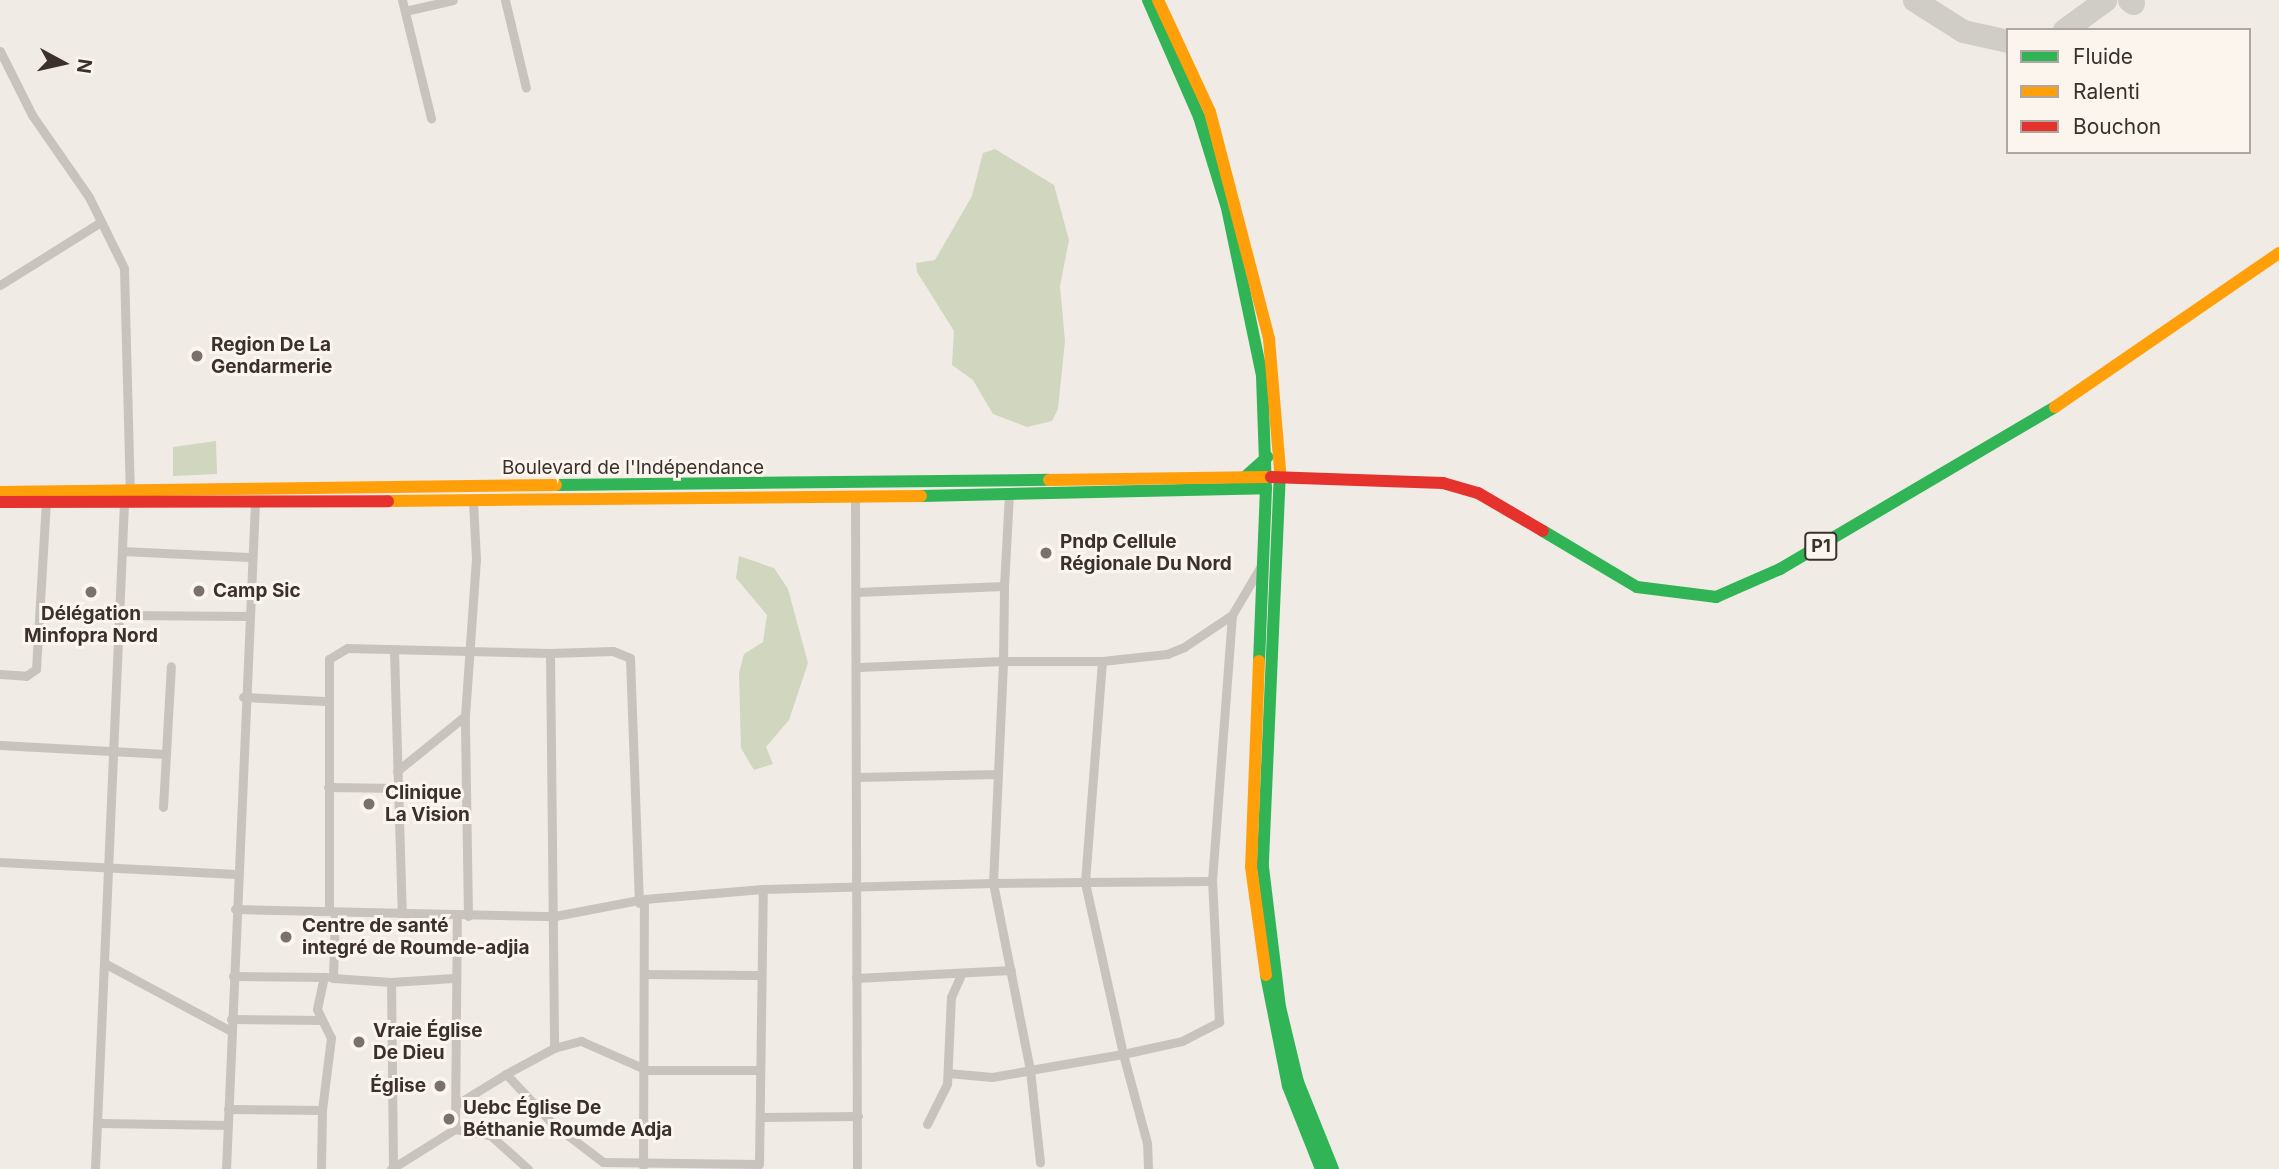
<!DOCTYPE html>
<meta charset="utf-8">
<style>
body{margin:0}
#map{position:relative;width:2279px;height:1169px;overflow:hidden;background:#f0ebe5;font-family:Inter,sans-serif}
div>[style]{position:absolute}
.green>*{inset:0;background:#d1d6bf}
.taxiway>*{height:23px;margin:-11.5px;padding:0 11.5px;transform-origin:11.5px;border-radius:11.5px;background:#d0ccc6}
.street>*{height:9px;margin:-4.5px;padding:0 4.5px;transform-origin:4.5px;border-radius:4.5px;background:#c9c3be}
.fast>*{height:12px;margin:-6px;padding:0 6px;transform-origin:6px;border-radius:6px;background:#30b455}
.slow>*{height:12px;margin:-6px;padding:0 6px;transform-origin:6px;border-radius:6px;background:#ff9f0a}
.jam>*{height:12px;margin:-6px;padding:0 6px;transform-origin:6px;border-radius:6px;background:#e5322d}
.dots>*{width:19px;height:19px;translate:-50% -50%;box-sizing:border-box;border:4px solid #fbf5ee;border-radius:50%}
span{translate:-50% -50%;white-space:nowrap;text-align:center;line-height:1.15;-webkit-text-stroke:6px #fbf5ee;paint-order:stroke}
.shield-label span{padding:2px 5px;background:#fbf5ee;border:2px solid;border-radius:5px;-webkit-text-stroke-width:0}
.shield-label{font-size:18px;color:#3b302b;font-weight:700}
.poi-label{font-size:19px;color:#3b302b;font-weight:700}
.left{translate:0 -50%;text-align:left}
.right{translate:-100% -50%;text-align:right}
.street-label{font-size:19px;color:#3b302b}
.legend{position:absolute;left:2006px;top:28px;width:245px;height:126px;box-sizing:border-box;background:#fbf5ee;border:2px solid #aea6a0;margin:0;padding:9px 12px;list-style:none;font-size:21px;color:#3b302b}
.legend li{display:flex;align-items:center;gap:14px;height:35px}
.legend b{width:35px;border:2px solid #aea6a0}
.north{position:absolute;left:28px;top:28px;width:70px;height:70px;-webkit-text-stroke:5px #fbf5ee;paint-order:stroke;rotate:98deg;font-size:19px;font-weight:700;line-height:28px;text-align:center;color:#3b302b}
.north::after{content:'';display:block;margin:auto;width:24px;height:32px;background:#3b302b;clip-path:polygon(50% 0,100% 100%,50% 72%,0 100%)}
</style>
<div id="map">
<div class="green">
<div style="clip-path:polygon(995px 149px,1054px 185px,1069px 240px,1060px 286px,1065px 341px,1058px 409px,1052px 421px,1027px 427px,993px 414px,973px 380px,952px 365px,954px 331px,917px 272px,916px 263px,935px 260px,972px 196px,983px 153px)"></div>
<div style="clip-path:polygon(216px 441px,217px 474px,173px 476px,173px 447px)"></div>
<div style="clip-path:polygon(739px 556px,774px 568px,788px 589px,808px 663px,789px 720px,766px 747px,773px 764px,754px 770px,741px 748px,739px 673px,744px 654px,763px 642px,767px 615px,736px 578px)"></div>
</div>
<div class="taxiway">
<div style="left:1914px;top:0;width:58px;rotate:32.3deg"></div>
<div style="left:1963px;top:31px;width:46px;rotate:12.5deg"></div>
<div style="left:2129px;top:0;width:5px;rotate:37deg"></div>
<div style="left:2064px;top:30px;width:51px;rotate:-36.2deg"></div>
</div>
<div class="street">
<div style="left:402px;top:0;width:122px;rotate:76.2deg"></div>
<div style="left:505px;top:0;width:90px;rotate:76.6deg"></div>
<div style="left:405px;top:11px;width:49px;rotate:-12.9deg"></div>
<div style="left:0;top:51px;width:72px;rotate:63.4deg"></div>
<div style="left:32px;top:115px;width:100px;rotate:55.2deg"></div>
<div style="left:89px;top:197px;width:79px;rotate:63.8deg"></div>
<div style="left:124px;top:268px;width:223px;rotate:88.5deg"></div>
<div style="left:0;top:285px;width:119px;rotate:-32deg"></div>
<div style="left:855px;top:497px;width:672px;rotate:89.83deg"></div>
<div style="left:122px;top:551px;width:127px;rotate:2.7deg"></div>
<div style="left:857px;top:592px;width:147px;rotate:-2.3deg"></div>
<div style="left:120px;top:615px;width:129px;rotate:0.4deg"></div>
<div style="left:394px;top:650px;width:265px;rotate:88.3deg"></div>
<div style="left:550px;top:653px;width:63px;rotate:-1.8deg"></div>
<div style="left:613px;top:651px;width:18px;rotate:22deg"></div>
<div style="left:630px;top:658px;width:245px;rotate:87.9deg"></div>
<div style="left:1102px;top:661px;width:65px;rotate:-6.1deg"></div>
<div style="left:1167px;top:654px;width:18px;rotate:-22deg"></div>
<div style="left:1184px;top:647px;width:58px;rotate:-33.7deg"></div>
<div style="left:1232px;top:615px;width:59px;rotate:-59.5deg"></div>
<div style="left:859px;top:667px;width:144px;rotate:-2.4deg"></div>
<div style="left:1003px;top:661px;width:99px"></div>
<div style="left:1102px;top:661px;width:222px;rotate:94.4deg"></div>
<div style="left:1085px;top:882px;width:92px;rotate:179.4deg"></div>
<div style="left:993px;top:883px;width:222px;rotate:-87.4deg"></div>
<div style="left:1003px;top:661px;width:75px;rotate:-89.2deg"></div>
<div style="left:1004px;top:586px;width:92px;rotate:-86.9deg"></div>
<div style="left:0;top:674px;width:26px;rotate:4deg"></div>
<div style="left:26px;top:676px;width:12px;rotate:-35deg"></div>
<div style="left:36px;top:669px;width:168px;rotate:-86.6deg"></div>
<div style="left:243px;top:697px;width:82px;rotate:2.8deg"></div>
<div style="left:0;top:745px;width:166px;rotate:3.1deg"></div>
<div style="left:397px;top:771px;width:87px;rotate:-39deg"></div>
<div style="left:857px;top:777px;width:141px;rotate:-1.2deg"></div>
<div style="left:328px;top:787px;width:71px;rotate:0.8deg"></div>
<div style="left:163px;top:807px;width:141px;rotate:-86.8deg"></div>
<div style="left:0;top:862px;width:237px;rotate:2.9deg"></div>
<div style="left:235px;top:909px;width:320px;rotate:1.3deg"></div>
<div style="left:555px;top:916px;width:91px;rotate:-10.8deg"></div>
<div style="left:644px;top:899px;width:119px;rotate:-4.8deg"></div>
<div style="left:763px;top:889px;width:230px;rotate:-1.5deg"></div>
<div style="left:993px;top:883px;width:191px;rotate:78.8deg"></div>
<div style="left:1030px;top:1070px;width:94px;rotate:-9.8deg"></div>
<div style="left:1123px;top:1054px;width:176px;rotate:-102.5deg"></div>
<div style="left:1085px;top:882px;width:127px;rotate:-0.5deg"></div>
<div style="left:1212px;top:881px;width:267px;rotate:-85.7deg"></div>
<div style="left:329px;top:911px;width:252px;rotate:-90deg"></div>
<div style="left:329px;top:659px;width:21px;rotate:-31deg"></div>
<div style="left:347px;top:648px;width:203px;rotate:1.4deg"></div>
<div style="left:550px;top:653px;width:395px;rotate:89.4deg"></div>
<div style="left:554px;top:1048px;width:55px;rotate:151.6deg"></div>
<div style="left:335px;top:914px;width:64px;rotate:91.8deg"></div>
<div style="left:333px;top:978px;width:58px;rotate:3.9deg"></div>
<div style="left:468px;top:916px;width:200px;rotate:-90.9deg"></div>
<div style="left:465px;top:716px;width:157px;rotate:-86deg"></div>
<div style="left:476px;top:559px;width:58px;rotate:-93deg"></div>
<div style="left:106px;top:964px;width:142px;rotate:28.2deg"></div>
<div style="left:644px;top:974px;width:115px;rotate:0.5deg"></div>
<div style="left:233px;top:976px;width:94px;rotate:0.6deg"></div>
<div style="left:856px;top:978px;width:155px;rotate:-3deg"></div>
<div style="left:231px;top:1019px;width:90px;rotate:0.6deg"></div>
<div style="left:554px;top:1048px;width:28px;rotate:-15deg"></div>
<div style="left:581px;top:1041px;width:72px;rotate:23.7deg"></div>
<div style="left:647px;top:1070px;width:111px"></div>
<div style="left:948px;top:1073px;width:44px;rotate:5.2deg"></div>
<div style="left:992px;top:1077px;width:39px;rotate:-10deg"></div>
<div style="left:1030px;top:1070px;width:93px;rotate:83.8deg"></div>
<div style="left:457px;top:1104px;width:57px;rotate:-31.5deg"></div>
<div style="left:506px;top:1074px;width:69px;rotate:46.8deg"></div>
<div style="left:553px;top:1124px;width:63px;rotate:37.2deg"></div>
<div style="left:603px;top:1162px;width:156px;rotate:0.7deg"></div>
<div style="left:759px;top:1164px;width:275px;rotate:-89.2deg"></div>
<div style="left:228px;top:1109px;width:94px;rotate:0.6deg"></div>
<div style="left:322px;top:1110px;width:59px;rotate:91deg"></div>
<div style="left:322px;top:1110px;width:73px;rotate:-82.9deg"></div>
<div style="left:331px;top:1038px;width:32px;rotate:-116deg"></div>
<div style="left:317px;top:1009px;width:33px;rotate:-78deg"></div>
<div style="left:760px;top:1117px;width:98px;rotate:-0.6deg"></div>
<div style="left:100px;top:1123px;width:128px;rotate:0.9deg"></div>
<div style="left:927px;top:1124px;width:45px;rotate:-63.4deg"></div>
<div style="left:947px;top:1084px;width:87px;rotate:-87.4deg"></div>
<div style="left:951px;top:997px;width:24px;rotate:-66deg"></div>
<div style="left:455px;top:1129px;width:214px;rotate:-89.5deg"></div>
<div style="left:643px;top:1166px;width:267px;rotate:-89.8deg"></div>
<div style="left:393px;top:1168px;width:186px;rotate:-90.6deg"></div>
<div style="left:391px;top:982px;width:63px;rotate:-3.6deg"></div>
<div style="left:95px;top:1169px;width:667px;rotate:-87.51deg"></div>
<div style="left:226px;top:1169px;width:668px;rotate:-87.51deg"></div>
<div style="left:391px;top:1169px;width:75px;rotate:-32deg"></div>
<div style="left:455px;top:1129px;width:36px;rotate:10deg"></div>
<div style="left:490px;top:1135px;width:51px;rotate:41.8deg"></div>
<div style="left:1148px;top:1169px;width:26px;rotate:-92deg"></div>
<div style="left:1147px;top:1143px;width:92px;rotate:-105.1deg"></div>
<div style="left:1123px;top:1054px;width:60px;rotate:-12.4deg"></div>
<div style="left:1182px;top:1041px;width:42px;rotate:-27.2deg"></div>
<div style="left:1219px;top:1022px;width:141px;rotate:-92.8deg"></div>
</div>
<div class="fast">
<div style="left:1148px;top:0;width:128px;rotate:66.4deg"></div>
<div style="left:1199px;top:117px;width:95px;rotate:72.9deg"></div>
<div style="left:1227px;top:208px;width:172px;rotate:78.2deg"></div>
<div style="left:1262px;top:376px;width:112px;rotate:88deg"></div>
<div style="left:1266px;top:488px;width:173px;rotate:92.3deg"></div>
<div style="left:1280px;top:471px;width:396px;rotate:92.5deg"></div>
<div style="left:1263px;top:867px;width:141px;rotate:83.1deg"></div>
<div style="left:1280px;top:1007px;width:77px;rotate:76.5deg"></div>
<div style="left:1298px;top:1082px;width:94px;rotate:68.1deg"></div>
<div style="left:1245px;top:477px;width:30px;rotate:-42deg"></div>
<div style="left:556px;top:485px;width:493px;rotate:-0.6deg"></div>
<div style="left:921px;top:496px;width:345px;rotate:-1.3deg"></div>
<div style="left:1543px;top:531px;width:109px;rotate:30.8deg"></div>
<div style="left:1637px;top:587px;width:80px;rotate:7.2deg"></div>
<div style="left:1716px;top:597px;width:70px;rotate:-23.6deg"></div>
<div style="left:1780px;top:569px;width:319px;rotate:-30.5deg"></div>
<div style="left:1266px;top:975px;width:113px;rotate:78.8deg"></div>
<div style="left:1288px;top:1086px;width:89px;rotate:68.3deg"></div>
</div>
<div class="slow">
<div style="left:1158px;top:0;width:123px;rotate:65.1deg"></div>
<div style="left:1210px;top:112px;width:235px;rotate:75.4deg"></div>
<div style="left:1269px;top:339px;width:132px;rotate:85.2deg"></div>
<div style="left:2055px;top:407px;width:272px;rotate:-34.5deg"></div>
<div style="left:1049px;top:480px;width:217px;rotate:-0.8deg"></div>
<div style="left:0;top:492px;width:556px;rotate:-0.72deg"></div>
<div style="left:388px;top:501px;width:533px;rotate:-0.54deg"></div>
<div style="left:1259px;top:661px;width:206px;rotate:92.2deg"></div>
<div style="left:1251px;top:867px;width:109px;rotate:82.1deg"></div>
</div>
<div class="jam">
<div style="left:1271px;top:477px;width:172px;rotate:2deg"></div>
<div style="left:1443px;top:483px;width:36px;rotate:16deg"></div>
<div style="left:1478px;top:493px;width:75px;rotate:30.3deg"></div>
<div style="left:0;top:502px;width:388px;rotate:-0.1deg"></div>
</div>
<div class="dots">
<div style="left:197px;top:356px;background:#7a716c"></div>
<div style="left:1046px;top:553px;background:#7a716c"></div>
<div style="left:199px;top:591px;background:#7a716c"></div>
<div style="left:91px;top:592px;background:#7a716c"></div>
<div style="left:369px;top:804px;background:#7a716c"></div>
<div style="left:286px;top:937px;background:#7a716c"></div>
<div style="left:359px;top:1042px;background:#7a716c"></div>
<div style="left:440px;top:1086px;background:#7a716c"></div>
<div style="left:449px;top:1119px;background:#7a716c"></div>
</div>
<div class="shield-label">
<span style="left:1821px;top:546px">P1</span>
</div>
<div class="poi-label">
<span class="left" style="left:211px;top:356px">Region De La<br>Gendarmerie</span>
<span class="left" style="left:1060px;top:553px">Pndp Cellule<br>Régionale Du Nord</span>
<span class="left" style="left:213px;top:591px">Camp Sic</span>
<span style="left:91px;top:625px">Délégation<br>Minfopra Nord</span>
<span class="left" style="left:385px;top:804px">Clinique<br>La Vision</span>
<span class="left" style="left:302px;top:937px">Centre de santé<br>integré de Roumde-adjia</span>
<span class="left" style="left:373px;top:1042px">Vraie Église<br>De Dieu</span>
<span class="right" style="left:426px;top:1086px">Église</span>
<span class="left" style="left:463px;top:1119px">Uebc Église De<br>Béthanie Roumde Adja</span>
</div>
<div class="street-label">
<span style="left:633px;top:468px">Boulevard de l'Indépendance</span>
</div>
<ul class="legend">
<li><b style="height:9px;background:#30b455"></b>Fluide</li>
<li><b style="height:9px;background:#ff9f0a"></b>Ralenti</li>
<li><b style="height:9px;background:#e5322d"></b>Bouchon</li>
</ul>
<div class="north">N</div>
</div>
